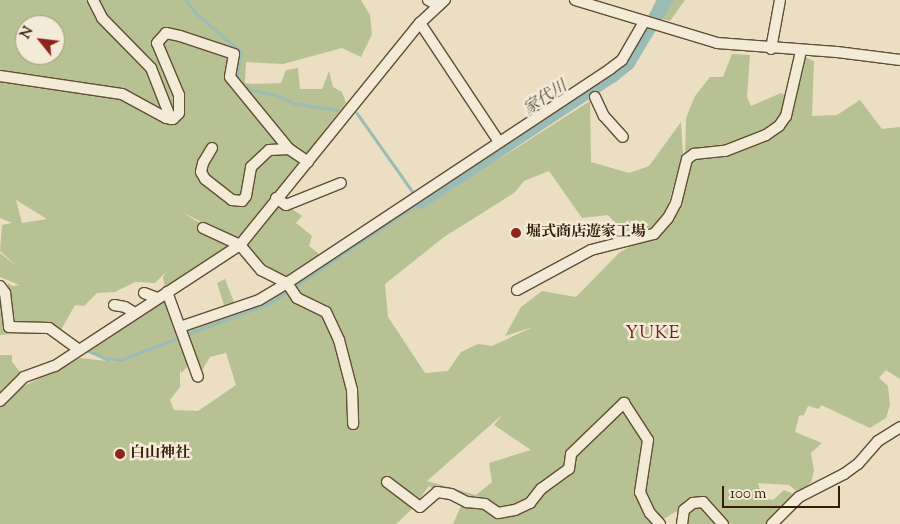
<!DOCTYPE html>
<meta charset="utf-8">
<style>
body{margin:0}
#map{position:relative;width:900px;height:524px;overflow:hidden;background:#ecdec2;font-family:"Sorts Mill Goudy","Noto Serif JP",serif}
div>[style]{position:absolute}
.green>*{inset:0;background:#b8c193}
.stream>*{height:2.5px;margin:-1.25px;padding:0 1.25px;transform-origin:1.25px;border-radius:1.25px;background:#99bcb7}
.river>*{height:14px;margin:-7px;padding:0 7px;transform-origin:7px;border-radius:7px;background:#99bcb7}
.roads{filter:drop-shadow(1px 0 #634d33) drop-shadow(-1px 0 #634d33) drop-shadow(0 1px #634d33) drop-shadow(0 -1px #634d33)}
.minor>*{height:10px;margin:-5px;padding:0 5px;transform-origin:5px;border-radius:5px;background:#f3ead7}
.dots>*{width:14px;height:14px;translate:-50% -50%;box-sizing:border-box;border:2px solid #f3ead7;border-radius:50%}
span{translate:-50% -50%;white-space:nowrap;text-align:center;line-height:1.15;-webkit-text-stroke:5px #f3ead7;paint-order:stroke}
.poi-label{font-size:15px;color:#351d03;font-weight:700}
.left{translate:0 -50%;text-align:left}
.water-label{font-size:16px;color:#534d39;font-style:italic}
.quarter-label{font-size:18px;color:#7a1f14;letter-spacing:1px}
.north{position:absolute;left:15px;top:15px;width:50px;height:50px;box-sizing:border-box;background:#f3ead7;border:1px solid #a79882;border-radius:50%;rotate:299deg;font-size:14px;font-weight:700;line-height:20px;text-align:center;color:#351d03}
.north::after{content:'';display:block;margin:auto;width:18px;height:22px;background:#8f2418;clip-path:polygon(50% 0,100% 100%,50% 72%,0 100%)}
.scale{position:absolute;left:722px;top:486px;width:118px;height:22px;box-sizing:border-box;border:2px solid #351d03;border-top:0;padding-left:6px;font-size:15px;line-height:18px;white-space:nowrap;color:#351d03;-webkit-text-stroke:4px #f3ead7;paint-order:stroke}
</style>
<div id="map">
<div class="green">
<div style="clip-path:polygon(evenodd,0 0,361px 0,370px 15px,372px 34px,361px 57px,342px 48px,283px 64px,246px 62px,245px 83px,252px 84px,281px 83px,286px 70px,298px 68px,300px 89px,322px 89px,329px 71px,333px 87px,342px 92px,346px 103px,304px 157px,287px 143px,288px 139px,283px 150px,300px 161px,236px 240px,182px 212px,232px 243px,165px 289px,163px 277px,167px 271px,155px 283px,135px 282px,115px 292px,97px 293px,84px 306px,75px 305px,61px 330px,53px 327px,15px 329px,15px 334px,0 335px,0 286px,7px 317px,8px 283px,12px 286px,19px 285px,0 277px,0 253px,18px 267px,0 251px,2px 225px,12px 223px,0 218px,0 0,25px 25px,55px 25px,55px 55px,25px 55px,25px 25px,0 0,16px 200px,47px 219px,22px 223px,16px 200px)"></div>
<div style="clip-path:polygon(656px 0,685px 0,670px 21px,649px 16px)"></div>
<div style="clip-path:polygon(evenodd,642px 27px,653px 34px,629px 67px,607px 86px,493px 163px,590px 101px,591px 162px,629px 173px,649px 166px,681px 122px,683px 153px,667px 209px,668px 218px,685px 154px,686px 118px,695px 96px,710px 77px,723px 77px,732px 54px,750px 55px,747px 97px,751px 106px,781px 93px,790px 98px,800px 55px,814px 61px,812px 116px,837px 115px,860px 100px,882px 129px,900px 127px,900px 379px,886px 370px,879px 378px,888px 386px,890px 405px,886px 418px,870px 428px,821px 405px,819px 409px,808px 406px,804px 415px,799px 416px,795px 432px,822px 443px,811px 453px,814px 471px,811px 482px,799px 493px,789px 485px,758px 483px,762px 498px,773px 500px,784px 490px,800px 497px,769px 524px,682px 524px,697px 499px,655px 524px,453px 524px,461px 506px,429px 486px,411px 510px,396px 524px,0 524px,0 406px,22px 387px,80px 358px,117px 362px,86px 351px,166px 298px,178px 327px,287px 283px,261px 267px,246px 245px,282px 202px,302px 216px,296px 223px,312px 236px,309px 246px,323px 257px,622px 61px,642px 27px,549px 171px,582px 218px,608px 215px,627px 235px,656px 231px,619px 253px,576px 297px,542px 291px,521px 307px,505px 336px,533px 327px,492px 346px,478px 344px,461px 352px,448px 371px,425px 373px,388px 317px,385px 284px,444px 237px,514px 193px,524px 181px,549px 171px,642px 27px,417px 205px,344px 256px,325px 266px,410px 207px,417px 205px,642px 27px,226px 353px,236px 385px,198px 411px,174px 410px,170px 400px,180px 387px,180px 368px,181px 373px,192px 362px,198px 377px,210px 357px,226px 353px,642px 27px,503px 414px,494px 425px,531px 450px,489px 463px,492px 482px,476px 495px,427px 481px,503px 414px)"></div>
<div style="clip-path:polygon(225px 279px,234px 302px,224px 305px,217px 283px)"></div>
<div style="clip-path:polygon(0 355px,12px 355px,12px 362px,21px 373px,0 395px)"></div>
</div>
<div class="stream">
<div style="left:186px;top:0;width:18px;rotate:52deg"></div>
<div style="left:197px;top:14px;width:58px;rotate:40.8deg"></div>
<div style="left:241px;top:52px;width:27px;rotate:98deg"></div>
<div style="left:237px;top:79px;width:18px;rotate:38deg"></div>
<div style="left:251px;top:90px;width:25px;rotate:11deg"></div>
<div style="left:276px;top:95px;width:19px;rotate:25deg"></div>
<div style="left:293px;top:103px;width:45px;rotate:9deg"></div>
<div style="left:357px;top:113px;width:100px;rotate:54.7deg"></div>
<div style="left:294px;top:287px;width:152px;rotate:-34deg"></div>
<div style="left:420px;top:202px;width:4px;rotate:-124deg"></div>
<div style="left:49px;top:324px;width:10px;rotate:29deg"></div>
<div style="left:185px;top:335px;width:91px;rotate:-20.6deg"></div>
<div style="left:270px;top:303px;width:24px;rotate:-33deg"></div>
<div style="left:84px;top:349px;width:24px;rotate:24deg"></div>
<div style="left:106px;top:359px;width:15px;rotate:4deg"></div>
<div style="left:121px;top:360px;width:63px;rotate:-21.3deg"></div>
</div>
<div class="river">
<div style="left:420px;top:202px;width:230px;rotate:-33.3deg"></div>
<div style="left:612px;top:76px;width:21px;rotate:-39deg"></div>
<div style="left:628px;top:63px;width:74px;rotate:-58.9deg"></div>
</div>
<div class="roads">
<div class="minor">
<div style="left:93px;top:0;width:20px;rotate:63deg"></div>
<div style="left:102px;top:18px;width:70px;rotate:45.6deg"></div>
<div style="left:151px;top:68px;width:55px;rotate:68.6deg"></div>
<div style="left:428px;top:0;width:10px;rotate:29deg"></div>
<div style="left:575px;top:0;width:148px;rotate:16.8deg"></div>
<div style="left:717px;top:43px;width:120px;rotate:4.3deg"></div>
<div style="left:837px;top:52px;width:64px;rotate:7.2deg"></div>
<div style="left:420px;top:23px;width:143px;rotate:56.4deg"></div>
<div style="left:771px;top:49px;width:50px;rotate:-79.6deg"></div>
<div style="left:0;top:76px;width:123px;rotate:8.4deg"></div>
<div style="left:122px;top:94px;width:50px;rotate:28.6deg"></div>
<div style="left:166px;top:118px;width:7px;rotate:8deg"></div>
<div style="left:173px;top:119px;width:8px;rotate:-45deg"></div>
<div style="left:179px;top:113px;width:18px;rotate:-90deg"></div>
<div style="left:179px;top:95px;width:56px;rotate:-112.9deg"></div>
<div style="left:157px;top:43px;width:13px;rotate:-48deg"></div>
<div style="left:166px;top:33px;width:14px;rotate:12deg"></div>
<div style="left:180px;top:36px;width:57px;rotate:18.4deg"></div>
<div style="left:234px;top:54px;width:23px;rotate:100deg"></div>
<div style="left:230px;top:77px;width:93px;rotate:50.7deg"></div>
<div style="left:289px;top:149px;width:23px;rotate:34deg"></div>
<div style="left:595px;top:97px;width:21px;rotate:65deg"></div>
<div style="left:604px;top:116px;width:28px;rotate:48deg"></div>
<div style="left:212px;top:148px;width:17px;rotate:121deg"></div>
<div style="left:203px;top:163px;width:9px;rotate:103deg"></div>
<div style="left:201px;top:172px;width:8px;rotate:60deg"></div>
<div style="left:205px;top:179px;width:34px;rotate:38deg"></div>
<div style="left:232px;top:200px;width:10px;rotate:6deg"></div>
<div style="left:242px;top:201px;width:6px;rotate:-51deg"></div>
<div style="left:246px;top:196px;width:29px;rotate:-80deg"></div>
<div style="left:251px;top:167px;width:25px;rotate:-43deg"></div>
<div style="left:269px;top:150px;width:20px;rotate:-3deg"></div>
<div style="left:276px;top:198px;width:12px;rotate:35deg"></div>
<div style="left:286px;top:205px;width:59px;rotate:-21.8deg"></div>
<div style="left:203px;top:228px;width:41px;rotate:24.7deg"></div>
<div style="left:240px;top:245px;width:33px;rotate:50deg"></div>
<div style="left:261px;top:270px;width:29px;rotate:27deg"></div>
<div style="left:287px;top:283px;width:18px;rotate:56deg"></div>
<div style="left:297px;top:298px;width:32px;rotate:26deg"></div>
<div style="left:326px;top:312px;width:31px;rotate:65deg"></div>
<div style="left:339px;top:340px;width:52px;rotate:75.4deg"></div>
<div style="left:352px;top:390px;width:34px;rotate:88deg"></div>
<div style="left:0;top:286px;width:9px;rotate:54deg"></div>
<div style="left:5px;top:293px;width:34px;rotate:83deg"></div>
<div style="left:9px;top:327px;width:40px;rotate:1.4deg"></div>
<div style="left:49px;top:328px;width:37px;rotate:36deg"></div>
<div style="left:517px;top:290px;width:84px;rotate:-28.4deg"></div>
<div style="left:591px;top:250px;width:65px;rotate:-14.3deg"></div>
<div style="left:654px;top:234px;width:21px;rotate:-49deg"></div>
<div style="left:668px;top:218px;width:17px;rotate:-62deg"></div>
<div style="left:676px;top:203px;width:45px;rotate:-76deg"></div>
<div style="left:687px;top:159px;width:9px;rotate:-36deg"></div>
<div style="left:694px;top:154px;width:31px;rotate:-6deg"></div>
<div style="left:725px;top:151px;width:44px;rotate:-21.3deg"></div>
<div style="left:766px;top:135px;width:16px;rotate:-35deg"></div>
<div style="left:779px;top:126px;width:12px;rotate:-55deg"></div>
<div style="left:786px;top:116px;width:67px;rotate:-77deg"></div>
<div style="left:167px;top:292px;width:90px;rotate:70deg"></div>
<div style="left:144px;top:293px;width:14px;rotate:21deg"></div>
<div style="left:114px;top:305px;width:11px;rotate:10deg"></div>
<div style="left:125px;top:307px;width:12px;rotate:31deg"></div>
<div style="left:180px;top:327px;width:83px;rotate:-18.9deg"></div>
<div style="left:259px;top:300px;width:33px;rotate:-31deg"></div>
<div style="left:287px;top:283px;width:387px;rotate:-33.5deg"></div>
<div style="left:610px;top:69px;width:15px;rotate:-37deg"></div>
<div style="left:622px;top:60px;width:44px;rotate:-59.9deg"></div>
<div style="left:0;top:401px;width:34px;rotate:-45deg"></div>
<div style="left:24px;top:377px;width:33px;rotate:-20deg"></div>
<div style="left:55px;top:366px;width:221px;rotate:-33.2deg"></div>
<div style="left:240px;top:245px;width:286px;rotate:-51deg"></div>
<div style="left:420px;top:23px;width:34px;rotate:-43deg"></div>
<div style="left:387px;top:482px;width:41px;rotate:37.1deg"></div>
<div style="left:420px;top:507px;width:23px;rotate:-41deg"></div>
<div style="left:437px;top:492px;width:14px;rotate:8deg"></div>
<div style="left:451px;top:494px;width:18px;rotate:27deg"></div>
<div style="left:467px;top:502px;width:18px;rotate:6deg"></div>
<div style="left:485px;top:504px;width:16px;rotate:35deg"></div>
<div style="left:498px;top:513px;width:17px;rotate:-10deg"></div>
<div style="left:515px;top:510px;width:17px;rotate:-25deg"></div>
<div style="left:530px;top:503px;width:18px;rotate:-52deg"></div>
<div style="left:541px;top:489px;width:34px;rotate:-36deg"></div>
<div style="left:569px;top:469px;width:15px;rotate:-82deg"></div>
<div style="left:571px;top:454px;width:74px;rotate:-43.9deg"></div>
<div style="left:624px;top:403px;width:44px;rotate:57deg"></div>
<div style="left:648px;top:440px;width:53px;rotate:98.7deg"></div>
<div style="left:640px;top:492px;width:23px;rotate:65deg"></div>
<div style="left:650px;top:513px;width:15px;rotate:48deg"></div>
<div style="left:682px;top:524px;width:14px;rotate:-82deg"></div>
<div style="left:684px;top:510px;width:11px;rotate:-38deg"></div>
<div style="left:693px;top:503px;width:10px;rotate:-6deg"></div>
<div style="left:703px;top:502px;width:30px;rotate:48deg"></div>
<div style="left:772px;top:524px;width:38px;rotate:-45deg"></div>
<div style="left:799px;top:497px;width:51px;rotate:-27.1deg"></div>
<div style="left:844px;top:474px;width:17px;rotate:-36deg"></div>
<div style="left:858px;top:464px;width:30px;rotate:-49deg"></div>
<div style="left:878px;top:441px;width:26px;rotate:-32deg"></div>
</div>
</div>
<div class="dots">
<div style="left:516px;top:233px;background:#8f2418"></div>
<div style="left:120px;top:454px;background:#8f2418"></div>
</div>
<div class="poi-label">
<span class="left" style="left:526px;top:233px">堀式商店遊家工場</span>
<span class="left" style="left:130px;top:454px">白山神社</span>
</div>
<div class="water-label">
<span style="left:546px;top:99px;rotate:-33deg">家代川</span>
</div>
<div class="quarter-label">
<span style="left:653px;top:334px">YUKE</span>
</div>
<div class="north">N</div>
<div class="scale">100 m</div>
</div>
